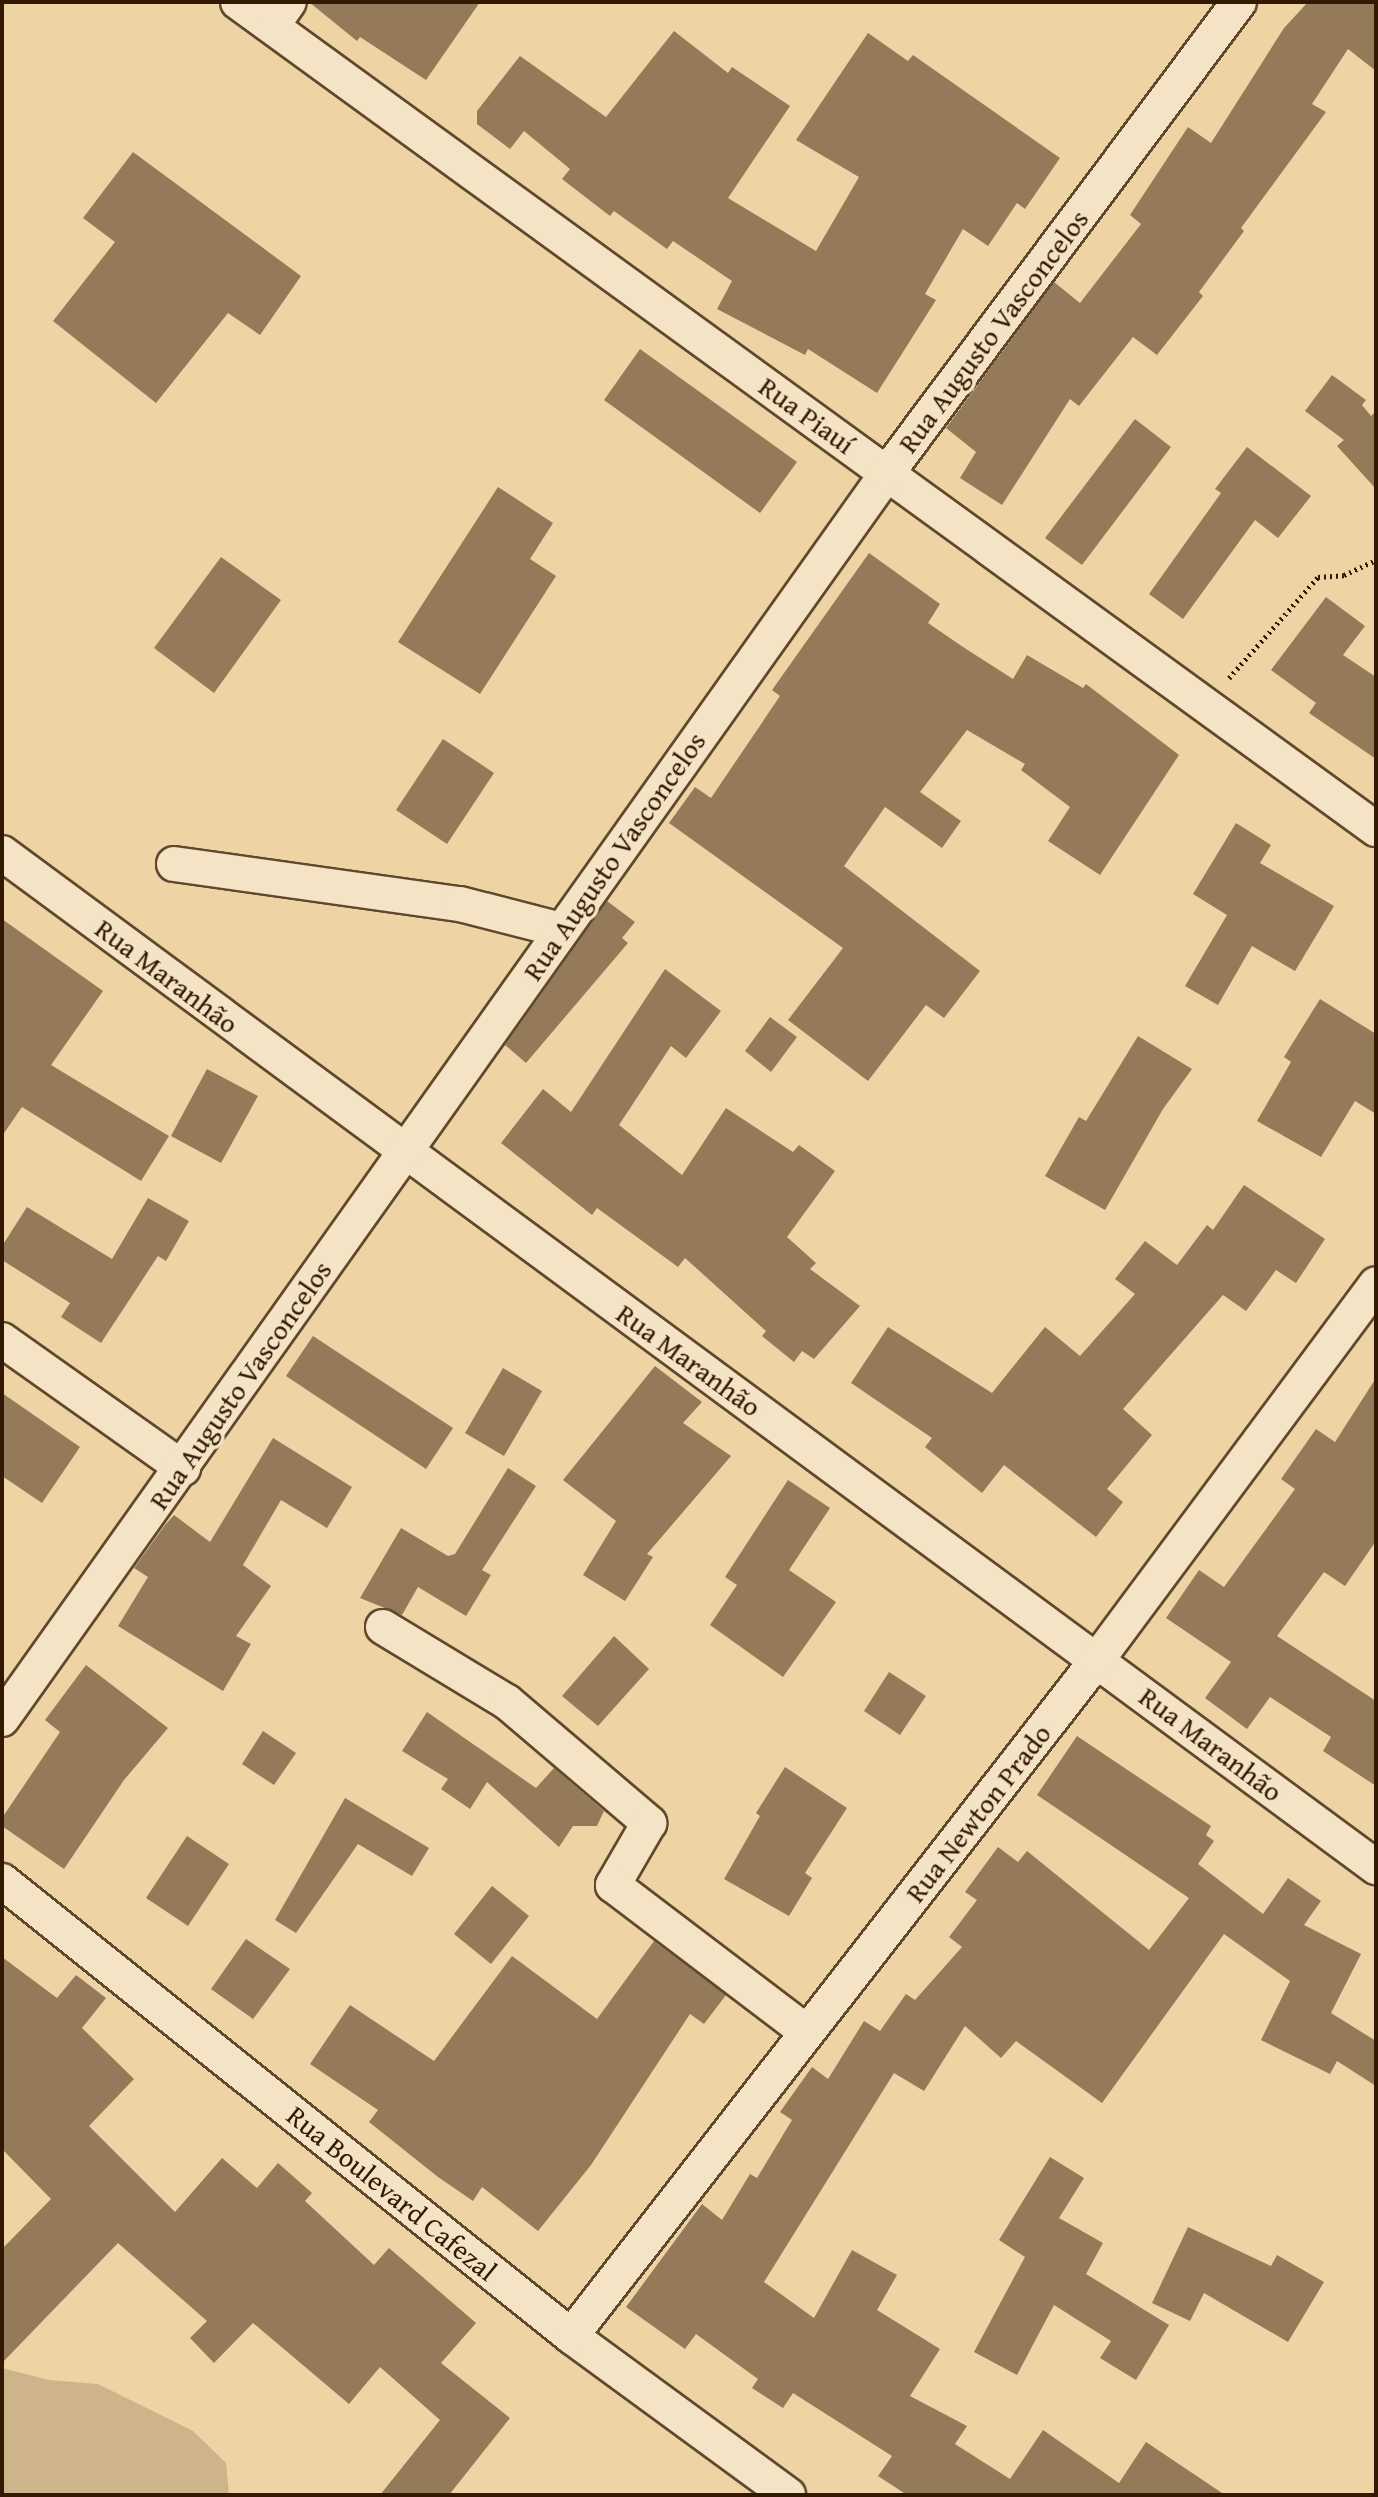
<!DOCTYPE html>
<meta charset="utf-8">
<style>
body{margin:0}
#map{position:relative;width:1378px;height:2497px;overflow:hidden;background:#eed4a5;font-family:"Gentium Book Plus",serif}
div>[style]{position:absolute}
.green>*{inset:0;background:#ceb48a}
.building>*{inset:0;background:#947a58}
.path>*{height:5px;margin-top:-2.5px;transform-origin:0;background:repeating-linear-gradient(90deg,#321904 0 2px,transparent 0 6px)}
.roads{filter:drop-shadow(2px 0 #61482c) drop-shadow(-2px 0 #61482c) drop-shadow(0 2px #61482c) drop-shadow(0 -2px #61482c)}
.minor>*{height:34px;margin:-17px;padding:0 17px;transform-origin:17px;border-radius:17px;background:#f4e3c4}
span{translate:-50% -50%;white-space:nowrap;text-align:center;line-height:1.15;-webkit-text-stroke:7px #f4e3c4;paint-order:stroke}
.street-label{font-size:28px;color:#321904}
.frame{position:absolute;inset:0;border:4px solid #321904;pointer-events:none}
</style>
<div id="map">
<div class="green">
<div style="clip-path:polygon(2px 2368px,49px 2380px,98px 2384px,193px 2431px,226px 2463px,229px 2495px,2px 2495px)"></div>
</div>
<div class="building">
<div style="clip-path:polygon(309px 2px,480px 2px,426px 80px,360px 37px,357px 41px)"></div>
<div style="clip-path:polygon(1308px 2px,1376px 2px,1376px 71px,1348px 49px,1312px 104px,1326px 112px,1241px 228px,1244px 231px,1199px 292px,1203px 296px,1157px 355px,1133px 337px,1079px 406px,1070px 399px,1002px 505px,960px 478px,976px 452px,946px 428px,1054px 282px,1080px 303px,1141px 224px,1130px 215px,1188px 127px,1211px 143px,1284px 28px)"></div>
<div style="clip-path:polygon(674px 31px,728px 73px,732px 67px,790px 106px,728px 198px,816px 251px,859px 177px,796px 140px,868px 33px,908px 61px,913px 55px,1060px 158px,1025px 209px,1017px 203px,988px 246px,963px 229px,925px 294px,936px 300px,877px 393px,808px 349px,805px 355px,717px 309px,732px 281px,673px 241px,667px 249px,614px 211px,610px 216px,562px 179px,570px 169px,524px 131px,510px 149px,477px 124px,477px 111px,520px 56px,606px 117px)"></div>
<div style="clip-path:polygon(133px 152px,301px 276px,260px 335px,228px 313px,156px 403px,53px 321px,115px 242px,83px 218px)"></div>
<div style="clip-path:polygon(640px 349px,797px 462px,760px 513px,604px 400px)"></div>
<div style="clip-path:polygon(1332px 375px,1366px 400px,1362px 405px,1371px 416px,1376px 411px,1376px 489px,1337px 446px,1344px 440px,1305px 411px)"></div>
<div style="clip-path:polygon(1135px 419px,1171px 447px,1082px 565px,1045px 538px)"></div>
<div style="clip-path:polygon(1247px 447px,1311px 496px,1278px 538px,1255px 520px,1183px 619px,1149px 594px,1221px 493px,1215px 489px)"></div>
<div style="clip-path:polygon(498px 487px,553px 523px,530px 559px,556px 576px,480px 694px,398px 642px)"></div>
<div style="clip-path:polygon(869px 553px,940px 604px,928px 623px,963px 647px,1013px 679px,1027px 655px,1083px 688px,1086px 684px,1179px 755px,1100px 875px,1048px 841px,1070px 807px,1021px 770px,1025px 764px,967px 730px,920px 792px,961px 821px,942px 848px,885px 807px,844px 866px,980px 971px,944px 1018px,926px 1005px,868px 1081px,788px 1020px,843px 948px,669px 823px,695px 787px,711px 798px,780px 696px,772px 690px)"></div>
<div style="clip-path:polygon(221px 557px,281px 600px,214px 693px,154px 648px)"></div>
<div style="clip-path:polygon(1326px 597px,1365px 626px,1343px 655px,1376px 677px,1376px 759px,1309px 713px,1316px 703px,1271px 670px)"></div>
<div style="clip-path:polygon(443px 739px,494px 773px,447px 844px,396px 810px)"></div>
<div style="clip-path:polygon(1236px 823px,1271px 845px,1260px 863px,1334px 906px,1295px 971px,1252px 946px,1218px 1005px,1185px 986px,1227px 915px,1193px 894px)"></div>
<div style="clip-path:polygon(607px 901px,635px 922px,622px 938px,628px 943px,526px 1063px,505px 1045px)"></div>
<div style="clip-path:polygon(2px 919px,103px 991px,51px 1065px,169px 1136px,141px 1181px,22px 1107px,2px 1136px)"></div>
<div style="clip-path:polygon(665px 969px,721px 1011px,686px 1058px,671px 1046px,619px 1125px,682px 1175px,726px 1108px,793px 1152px,799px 1145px,835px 1171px,787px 1237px,816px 1263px,810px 1269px,860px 1306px,814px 1359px,802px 1351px,794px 1362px,762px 1336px,766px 1331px,685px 1258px,678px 1267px,597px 1208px,592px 1215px,501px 1143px,543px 1089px,571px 1112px)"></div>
<div style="clip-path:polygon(1320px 999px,1376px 1034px,1376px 1114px,1355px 1101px,1321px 1157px,1257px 1121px,1291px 1062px,1284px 1057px)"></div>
<div style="clip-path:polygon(770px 1017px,797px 1037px,771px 1072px,745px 1051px)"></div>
<div style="clip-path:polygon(1138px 1036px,1192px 1069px,1163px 1109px,1105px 1210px,1045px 1176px,1079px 1117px,1086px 1121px)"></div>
<div style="clip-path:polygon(207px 1069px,258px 1096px,221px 1163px,171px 1136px)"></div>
<div style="clip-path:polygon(1244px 1185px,1325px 1239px,1296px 1283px,1276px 1270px,1246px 1311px,1223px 1295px,1123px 1409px,1152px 1435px,1107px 1489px,1123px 1502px,1096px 1537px,1004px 1465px,982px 1493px,925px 1447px,932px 1438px,851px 1383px,888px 1327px,992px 1393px,1045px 1327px,1080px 1356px,1135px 1294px,1115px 1279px,1145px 1241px,1177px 1265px,1207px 1225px,1213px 1230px)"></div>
<div style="clip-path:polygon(148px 1198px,189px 1221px,166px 1261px,158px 1256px,101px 1343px,61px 1317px,70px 1303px,2px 1260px,2px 1246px,27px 1207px,112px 1259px)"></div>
<div style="clip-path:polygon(313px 1336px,453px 1428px,426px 1469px,286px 1376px)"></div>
<div style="clip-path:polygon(655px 1366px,702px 1402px,683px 1423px,731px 1456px,647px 1554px,653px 1557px,625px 1601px,583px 1575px,616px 1521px,563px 1480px)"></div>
<div style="clip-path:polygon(503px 1368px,542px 1391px,504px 1456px,465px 1433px)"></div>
<div style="clip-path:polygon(1376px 1378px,1376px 1541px,1345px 1586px,1324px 1572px,1277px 1636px,1376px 1701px,1376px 1786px,1323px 1751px,1331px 1737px,1270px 1697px,1247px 1729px,1205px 1698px,1231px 1662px,1166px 1618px,1199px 1570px,1224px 1587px,1295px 1489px,1281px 1479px,1316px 1429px,1335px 1442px)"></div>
<div style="clip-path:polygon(2px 1393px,80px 1447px,42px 1503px,2px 1476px)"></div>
<div style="clip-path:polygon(273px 1438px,352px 1487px,327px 1528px,281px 1500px,243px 1565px,271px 1586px,236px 1636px,251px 1644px,223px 1691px,118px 1626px,148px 1577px,134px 1568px,165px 1525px,174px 1515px,210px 1542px)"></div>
<div style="clip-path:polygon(508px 1468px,536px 1486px,482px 1570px,491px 1575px,466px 1616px,418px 1587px,402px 1615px,360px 1598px,401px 1528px,448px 1556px,455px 1554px)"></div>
<div style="clip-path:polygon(788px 1480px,830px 1508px,789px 1570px,836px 1602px,783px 1677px,710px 1625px,737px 1585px,725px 1577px)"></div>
<div style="clip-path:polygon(614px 1636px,649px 1669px,598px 1726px,562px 1696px)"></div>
<div style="clip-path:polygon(86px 1665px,168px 1728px,124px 1780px,64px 1869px,2px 1826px,2px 1818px,60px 1732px,45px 1720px)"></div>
<div style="clip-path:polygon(889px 1672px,926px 1696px,900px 1735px,864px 1711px)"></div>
<div style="clip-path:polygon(427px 1712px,536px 1788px,554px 1768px,604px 1811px,597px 1826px,573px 1826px,559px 1847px,487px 1782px,470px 1809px,441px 1789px,448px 1779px,402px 1751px)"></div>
<div style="clip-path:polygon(263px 1731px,296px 1753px,274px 1785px,242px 1764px)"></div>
<div style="clip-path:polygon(1077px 1736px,1211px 1826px,1206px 1835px,1214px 1841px,1198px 1864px,1263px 1914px,1288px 1878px,1321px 1901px,1304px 1925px,1361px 1954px,1331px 2013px,1376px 2041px,1376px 2086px,1337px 2061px,1330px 2074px,1261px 2040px,1290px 1981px,1224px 1934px,1102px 2103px,1016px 2041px,1001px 2058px,965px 2026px,924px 2091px,894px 2073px,764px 2282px,814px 2318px,852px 2250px,897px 2275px,877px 2310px,940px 2349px,910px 2396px,967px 2426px,955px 2444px,1010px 2479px,1043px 2430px,1119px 2483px,1146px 2442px,1225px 2495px,907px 2495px,878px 2476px,892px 2456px,793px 2393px,783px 2408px,752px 2388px,758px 2379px,696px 2334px,685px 2349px,626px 2307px,702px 2204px,722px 2220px,750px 2174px,757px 2178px,792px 2120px,780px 2112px,812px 2067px,828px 2079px,864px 2021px,880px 2031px,906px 1994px,915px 2000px,962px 1947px,949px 1937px,977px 1900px,965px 1892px,998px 1847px,1018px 1862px,1027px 1851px,1149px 1950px,1189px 1898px,1037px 1795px)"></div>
<div style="clip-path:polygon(785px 1767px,847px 1808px,805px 1873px,812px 1878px,789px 1916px,724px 1879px,760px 1816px,756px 1813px)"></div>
<div style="clip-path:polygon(345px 1798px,429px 1848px,412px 1876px,358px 1844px,296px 1933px,275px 1920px)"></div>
<div style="clip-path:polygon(187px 1836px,229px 1864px,188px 1926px,146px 1898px)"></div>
<div style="clip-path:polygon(492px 1886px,529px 1916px,491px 1964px,454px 1934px)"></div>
<div style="clip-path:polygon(246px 1939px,290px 1969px,253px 2019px,211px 1989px)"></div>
<div style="clip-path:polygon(654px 1941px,726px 1995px,704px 2024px,690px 2014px,591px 2165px,538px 2231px,482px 2187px,473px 2201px,438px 2177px,369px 2122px,378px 2110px,310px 2064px,350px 2005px,434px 2061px,512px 1956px,597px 2019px)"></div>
<div style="clip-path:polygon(2px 1957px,57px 1998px,76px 1975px,106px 1998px,82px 2028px,134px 2079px,89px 2126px,175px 2212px,222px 2158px,257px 2188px,278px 2163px,312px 2193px,305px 2201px,374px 2265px,389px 2248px,476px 2323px,441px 2363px,510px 2418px,449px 2495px,380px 2495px,440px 2420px,380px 2367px,349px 2404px,253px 2323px,214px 2363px,190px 2338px,207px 2321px,118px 2243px,2px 2363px,2px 2249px,51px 2199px,2px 2149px)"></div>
<div style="clip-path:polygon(1050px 2157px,1084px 2178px,1059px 2218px,1103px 2243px,1086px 2274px,1169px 2325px,1136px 2380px,1100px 2358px,1111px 2341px,1054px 2305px,1017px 2375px,974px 2352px,1025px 2257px,999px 2240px)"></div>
<div style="clip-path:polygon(1188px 2227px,1271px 2266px,1277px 2255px,1324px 2282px,1288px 2342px,1204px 2293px,1190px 2321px,1152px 2303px)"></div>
</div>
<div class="path">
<div style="left:1229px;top:678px;width:135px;rotate:-48.6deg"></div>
<div style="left:1318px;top:577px;width:26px;rotate:-4deg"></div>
<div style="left:1344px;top:575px;width:35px;rotate:-25deg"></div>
</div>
<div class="roads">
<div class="minor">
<div style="left:238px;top:2px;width:1407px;rotate:36.01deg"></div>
<div style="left:272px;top:26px;width:29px;rotate:-55deg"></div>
<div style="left:2px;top:853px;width:1708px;rotate:36.43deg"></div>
<div style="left:174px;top:864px;width:289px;rotate:8deg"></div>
<div style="left:460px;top:904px;width:104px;rotate:14.4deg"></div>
<div style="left:2px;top:1340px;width:222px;rotate:35.3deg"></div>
<div style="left:383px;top:1627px;width:145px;rotate:31.2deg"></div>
<div style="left:507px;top:1702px;width:187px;rotate:40.4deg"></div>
<div style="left:649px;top:1823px;width:72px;rotate:120.1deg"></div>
<div style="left:613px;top:1885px;width:243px;rotate:37.2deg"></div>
<div style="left:2px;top:1719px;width:1528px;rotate:-54.61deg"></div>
<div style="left:887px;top:473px;width:588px;rotate:-53.23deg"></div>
<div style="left:2px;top:1881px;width:729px;rotate:38.65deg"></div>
<div style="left:571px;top:2336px;width:269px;rotate:36.2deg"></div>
<div style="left:571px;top:2336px;width:857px;rotate:-52.11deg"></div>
<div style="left:1097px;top:1660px;width:468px;rotate:-53.4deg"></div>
</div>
</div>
<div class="street-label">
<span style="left:993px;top:331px;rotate:-53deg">Rua Augusto Vasconcelos</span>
<span style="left:807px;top:415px;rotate:36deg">Rua Piauí</span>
<span style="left:614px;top:856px;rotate:-55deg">Rua Augusto Vasconcelos</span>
<span style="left:167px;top:976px;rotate:37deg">Rua Maranhão</span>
<span style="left:689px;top:1360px;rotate:36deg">Rua Maranhão</span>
<span style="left:240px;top:1385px;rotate:-55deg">Rua Augusto Vasconcelos</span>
<span style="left:1211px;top:1744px;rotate:37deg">Rua Maranhão</span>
<span style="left:978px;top:1813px;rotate:-52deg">Rua Newton Prado</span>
<span style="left:392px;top:2193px;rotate:39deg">Rua Boulevard Cafezal</span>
</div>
<div class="frame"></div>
</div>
